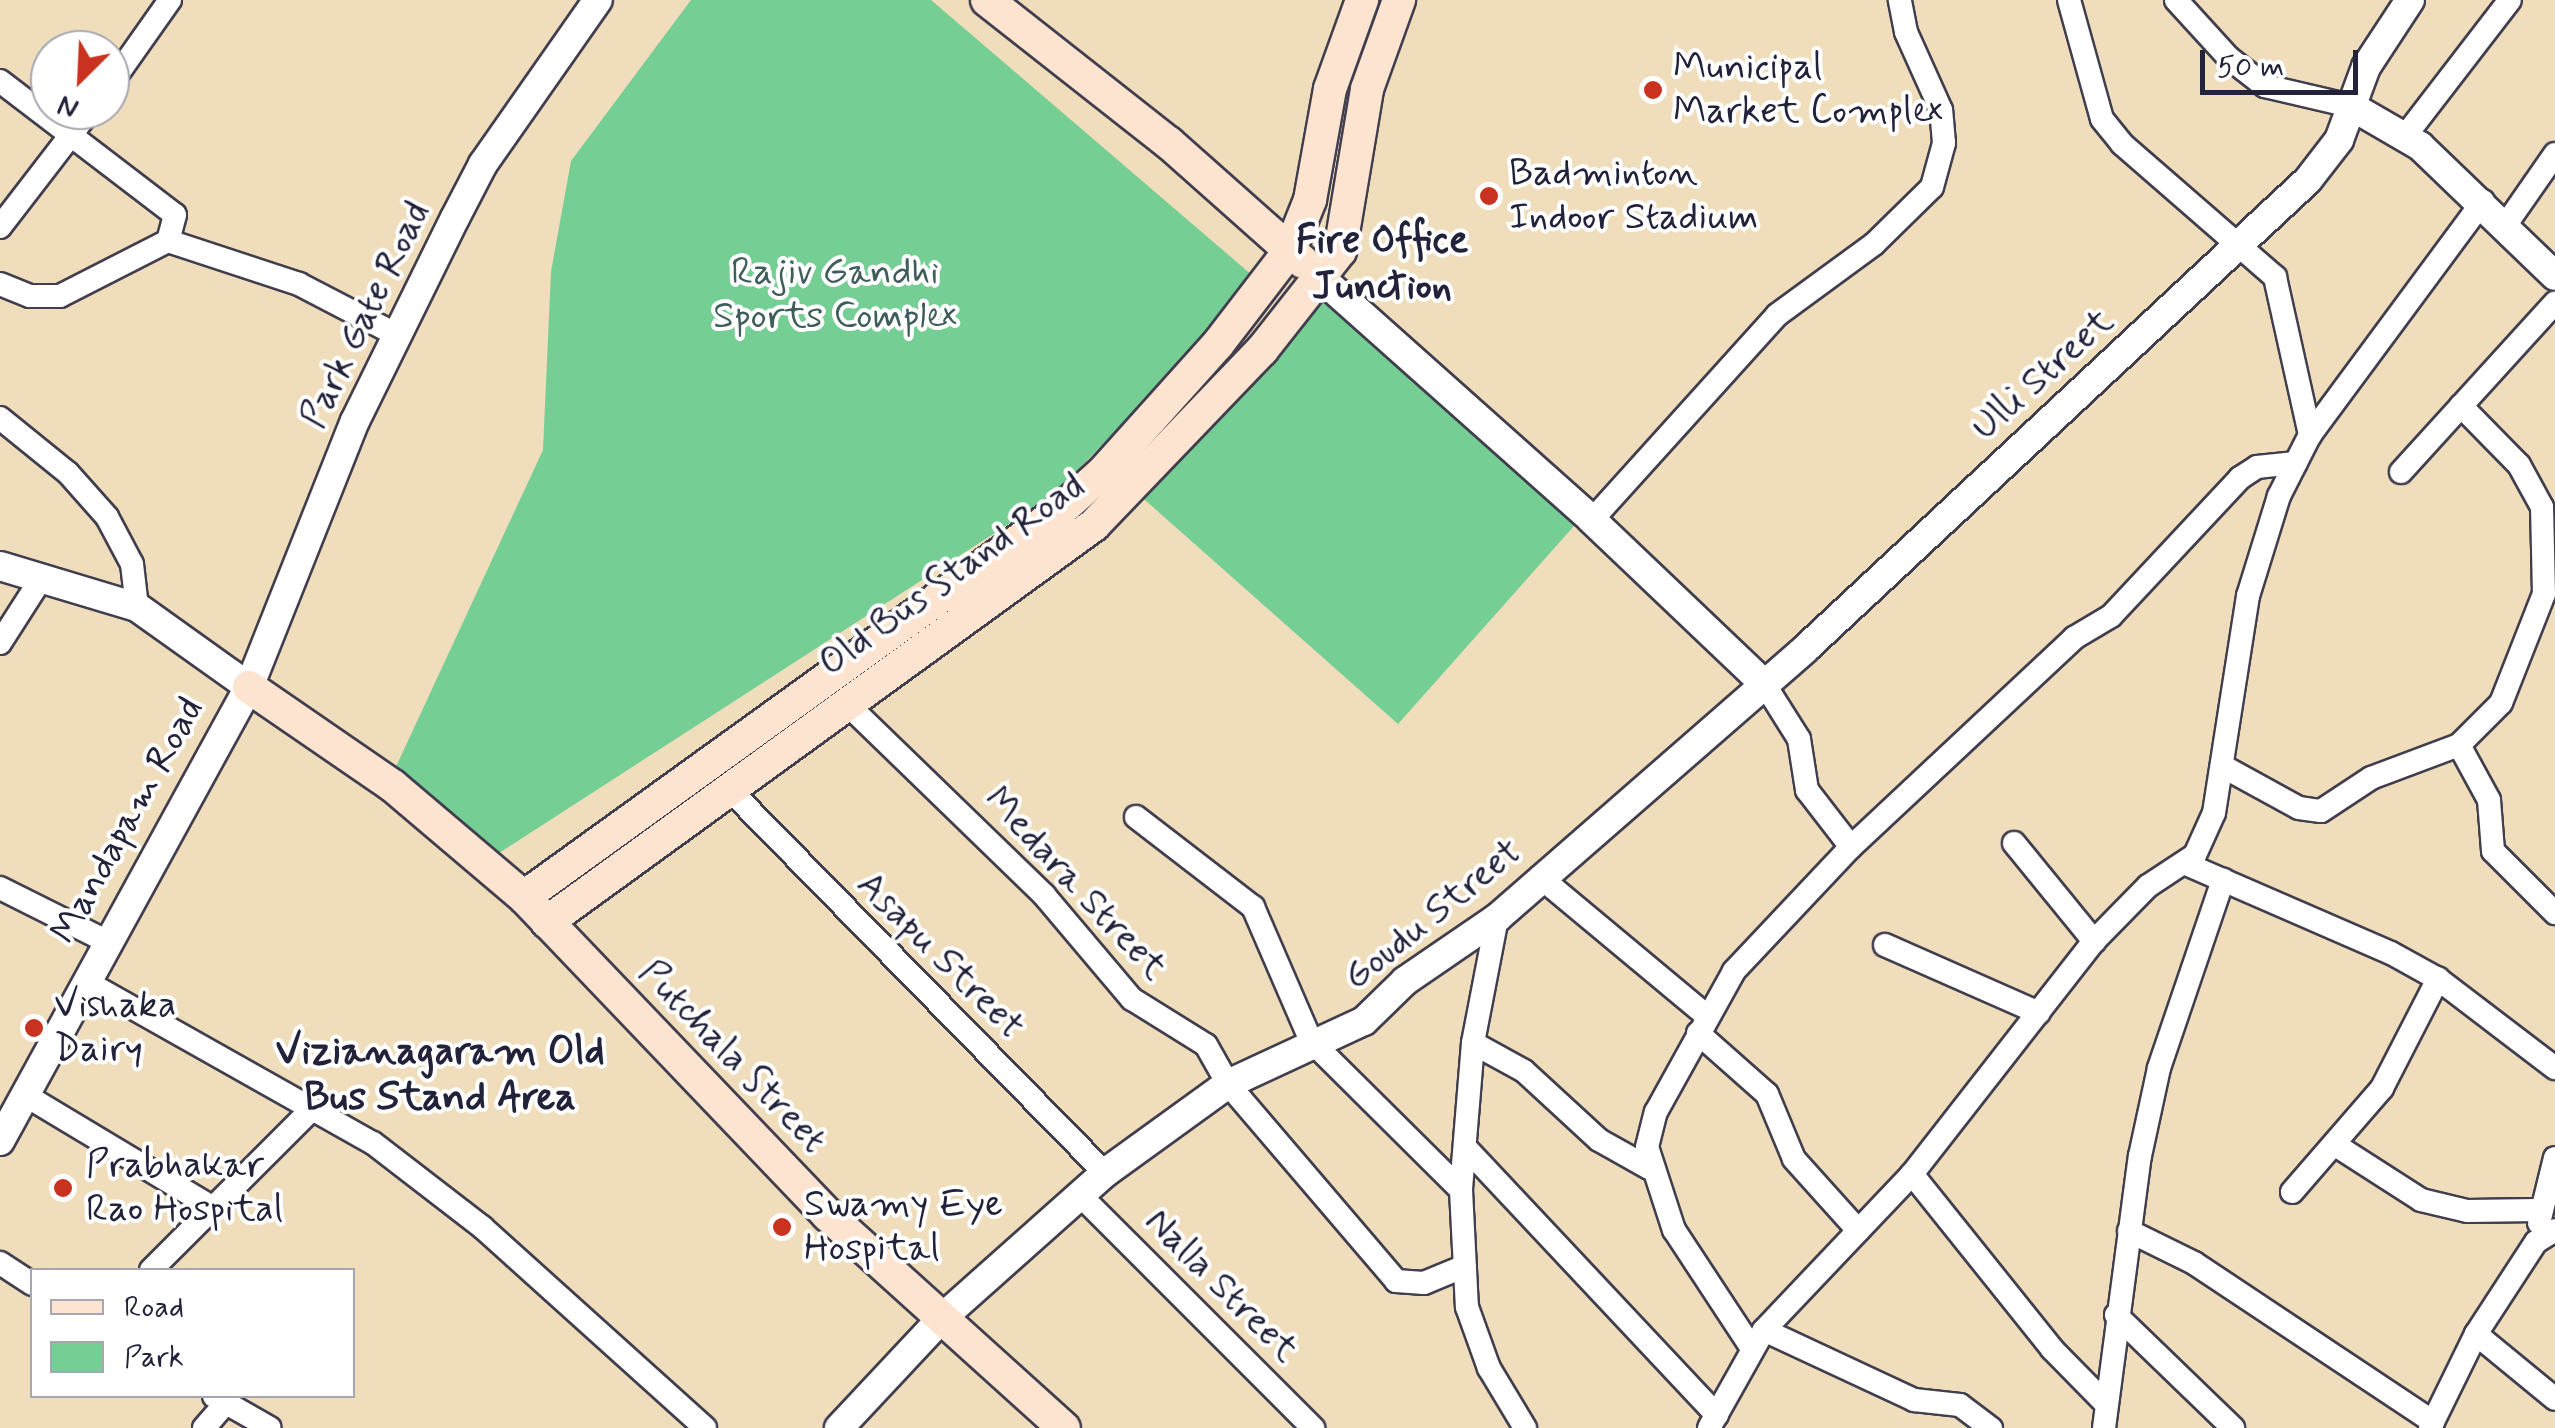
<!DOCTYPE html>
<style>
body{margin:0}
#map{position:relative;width:2555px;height:1428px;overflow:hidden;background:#efddbc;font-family:Mynerve,sans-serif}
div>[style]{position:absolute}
.green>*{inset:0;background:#75ce94}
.roads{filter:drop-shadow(2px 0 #413e4e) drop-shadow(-2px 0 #413e4e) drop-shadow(0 2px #413e4e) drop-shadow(0 -2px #413e4e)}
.minor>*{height:22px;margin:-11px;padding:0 11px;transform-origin:11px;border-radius:11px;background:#fff}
.tertiary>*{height:28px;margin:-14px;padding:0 14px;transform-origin:14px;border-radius:14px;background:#fff}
.secondary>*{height:32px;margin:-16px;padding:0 16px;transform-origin:16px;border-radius:16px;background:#fde4d1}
.dots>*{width:28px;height:28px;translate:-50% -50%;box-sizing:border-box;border:5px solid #fff;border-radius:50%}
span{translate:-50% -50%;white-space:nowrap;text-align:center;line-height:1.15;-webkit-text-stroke:8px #fff;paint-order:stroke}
.poi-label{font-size:38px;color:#22223b}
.left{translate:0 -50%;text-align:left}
.park-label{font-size:38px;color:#3f5e5a}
.street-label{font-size:38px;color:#22223b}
.neighbourhood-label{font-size:40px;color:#22223b;font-weight:700}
.legend{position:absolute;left:30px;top:1268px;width:325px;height:130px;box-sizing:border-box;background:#fff;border:2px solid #a7a7b1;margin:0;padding:12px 18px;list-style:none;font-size:30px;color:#22223b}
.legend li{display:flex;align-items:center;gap:20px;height:50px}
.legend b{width:50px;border:2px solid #a7a7b1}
.north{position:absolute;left:30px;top:30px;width:100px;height:100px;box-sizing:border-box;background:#fff;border:2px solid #a7a7b1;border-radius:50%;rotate:204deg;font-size:28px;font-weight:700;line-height:40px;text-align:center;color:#22223b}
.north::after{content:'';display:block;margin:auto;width:35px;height:45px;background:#c8321e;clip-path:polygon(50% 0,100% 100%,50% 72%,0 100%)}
.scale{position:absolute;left:2200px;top:50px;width:158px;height:45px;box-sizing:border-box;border:5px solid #22223b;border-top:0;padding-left:12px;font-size:30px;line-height:35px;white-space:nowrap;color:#22223b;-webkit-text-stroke:8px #fff;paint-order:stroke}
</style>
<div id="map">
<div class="green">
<div style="clip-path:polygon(691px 0,931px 0,1253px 276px,1156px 390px,1052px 496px,496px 855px,394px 771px,543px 450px,551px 272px,571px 161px)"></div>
<div style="clip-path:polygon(1328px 278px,1589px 509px,1398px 724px,1136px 492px)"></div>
</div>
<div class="roads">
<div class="minor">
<div style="left:2069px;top:0;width:123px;rotate:74.5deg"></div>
<div style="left:2102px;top:119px;width:32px;rotate:51deg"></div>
<div style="left:2122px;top:144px;width:203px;rotate:41deg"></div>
<div style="left:2275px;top:277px;width:162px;rotate:77.5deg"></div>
<div style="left:2176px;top:0;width:79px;rotate:47.6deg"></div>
<div style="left:2229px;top:58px;width:46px;rotate:37.9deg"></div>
<div style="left:2265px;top:86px;width:88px;rotate:13.1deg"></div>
<div style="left:0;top:81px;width:220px;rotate:37.4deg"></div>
<div style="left:175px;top:215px;width:27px;rotate:105deg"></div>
<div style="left:110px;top:85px;width:104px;rotate:-54.8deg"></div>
<div style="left:2406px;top:135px;width:170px;rotate:-52.4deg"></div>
<div style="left:2507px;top:223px;width:84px;rotate:-55.2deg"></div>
<div style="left:0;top:227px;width:148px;rotate:-52.4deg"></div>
<div style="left:0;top:284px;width:32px;rotate:22deg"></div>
<div style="left:30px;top:296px;width:30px"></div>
<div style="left:60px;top:296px;width:121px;rotate:-27deg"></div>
<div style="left:168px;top:241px;width:138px;rotate:18.2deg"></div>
<div style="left:299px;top:284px;width:110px;rotate:27.5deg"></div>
<div style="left:0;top:418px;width:87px;rotate:39deg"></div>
<div style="left:68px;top:473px;width:59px;rotate:48.4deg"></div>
<div style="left:107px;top:517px;width:53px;rotate:62deg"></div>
<div style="left:132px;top:564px;width:43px;rotate:83.4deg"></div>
<div style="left:2401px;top:472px;width:229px;rotate:-47.7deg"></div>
<div style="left:1592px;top:520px;width:276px;rotate:-47.9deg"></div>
<div style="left:1777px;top:315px;width:120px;rotate:-36.2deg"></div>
<div style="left:1874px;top:244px;width:81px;rotate:-44.5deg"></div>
<div style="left:1932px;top:187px;width:46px;rotate:-74.7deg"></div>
<div style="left:1944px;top:143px;width:33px;rotate:-95deg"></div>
<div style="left:1941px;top:110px;width:85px;rotate:-114.2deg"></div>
<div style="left:1906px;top:32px;width:33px;rotate:-101deg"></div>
<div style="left:0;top:643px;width:76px;rotate:-57.4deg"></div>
<div style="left:1765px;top:685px;width:64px;rotate:57.8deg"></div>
<div style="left:1799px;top:739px;width:52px;rotate:81.1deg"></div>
<div style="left:1807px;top:790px;width:72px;rotate:52.3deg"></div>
<div style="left:846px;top:703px;width:276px;rotate:44.1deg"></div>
<div style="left:1044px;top:895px;width:136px;rotate:49.8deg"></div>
<div style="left:1132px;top:999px;width:87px;rotate:31.9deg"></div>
<div style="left:1206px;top:1045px;width:45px;rotate:60.6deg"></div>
<div style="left:1228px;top:1084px;width:259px;rotate:49.5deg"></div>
<div style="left:1396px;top:1281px;width:28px;rotate:4deg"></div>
<div style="left:1424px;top:1283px;width:44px;rotate:-22.5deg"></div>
<div style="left:2459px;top:745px;width:63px;rotate:61.4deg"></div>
<div style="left:2489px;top:800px;width:51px;rotate:85.5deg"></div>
<div style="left:2493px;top:851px;width:88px;rotate:45deg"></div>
<div style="left:2224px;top:767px;width:85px;rotate:28.7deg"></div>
<div style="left:2299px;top:808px;width:22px;rotate:8deg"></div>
<div style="left:2321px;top:811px;width:60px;rotate:-33.4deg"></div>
<div style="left:2371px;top:778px;width:94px;rotate:-20.6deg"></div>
<div style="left:2459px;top:745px;width:59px;rotate:-45deg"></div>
<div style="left:2501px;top:703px;width:117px;rotate:-68.5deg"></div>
<div style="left:2544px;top:594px;width:87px;rotate:-91.3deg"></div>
<div style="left:2542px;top:507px;width:48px;rotate:-118.7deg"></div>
<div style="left:2519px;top:465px;width:83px;rotate:-134.5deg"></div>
<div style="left:727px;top:787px;width:540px;rotate:45.6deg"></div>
<div style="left:1136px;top:817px;width:148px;rotate:37.6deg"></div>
<div style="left:1253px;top:907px;width:146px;rotate:66.6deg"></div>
<div style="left:1311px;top:1041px;width:211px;rotate:44.8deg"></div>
<div style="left:2014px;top:843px;width:127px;rotate:50.8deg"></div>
<div style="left:2186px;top:864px;width:223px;rotate:23.5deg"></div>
<div style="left:2391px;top:953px;width:54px;rotate:29deg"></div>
<div style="left:2438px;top:979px;width:147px;rotate:37.3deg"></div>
<div style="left:1540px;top:877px;width:217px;rotate:39.8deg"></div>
<div style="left:0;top:888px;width:119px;rotate:26.6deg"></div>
<div style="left:1497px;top:918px;width:127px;rotate:100.9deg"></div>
<div style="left:1473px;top:1043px;width:147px;rotate:94.7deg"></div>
<div style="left:1461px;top:1190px;width:117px;rotate:87.1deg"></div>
<div style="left:1467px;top:1307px;width:65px;rotate:70.2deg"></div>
<div style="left:1489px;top:1368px;width:70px;rotate:59deg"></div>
<div style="left:1885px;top:945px;width:168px;rotate:23.8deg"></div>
<div style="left:85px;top:981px;width:330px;rotate:29.4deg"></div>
<div style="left:373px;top:1143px;width:138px;rotate:37.6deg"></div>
<div style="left:482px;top:1227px;width:300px;rotate:42deg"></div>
<div style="left:1698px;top:1033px;width:92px;rotate:41.5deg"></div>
<div style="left:1767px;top:1094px;width:70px;rotate:67.4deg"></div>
<div style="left:1794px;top:1159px;width:96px;rotate:48deg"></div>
<div style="left:1473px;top:1043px;width:58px;rotate:28.8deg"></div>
<div style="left:1524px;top:1071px;width:102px;rotate:42.6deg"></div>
<div style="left:1599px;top:1140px;width:57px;rotate:29.2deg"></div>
<div style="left:25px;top:1095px;width:219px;rotate:31deg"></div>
<div style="left:2337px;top:1146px;width:100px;rotate:32.7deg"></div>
<div style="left:2421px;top:1200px;width:47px;rotate:13.4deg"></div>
<div style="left:2467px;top:1211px;width:71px;rotate:-0.8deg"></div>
<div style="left:1465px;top:1147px;width:368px;rotate:46.8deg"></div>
<div style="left:1912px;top:1174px;width:224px;rotate:51.3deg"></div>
<div style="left:2052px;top:1349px;width:76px;rotate:45.5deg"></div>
<div style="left:2292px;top:1192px;width:138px;rotate:-49.1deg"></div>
<div style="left:2382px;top:1088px;width:123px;rotate:-62.8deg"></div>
<div style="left:1080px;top:1195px;width:330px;rotate:45deg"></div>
<div style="left:2539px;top:1223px;width:67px;rotate:-76.2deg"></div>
<div style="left:2129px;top:1231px;width:72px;rotate:26.2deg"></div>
<div style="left:2194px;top:1263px;width:287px;rotate:33.6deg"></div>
<div style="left:0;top:1263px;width:38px;rotate:33deg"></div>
<div style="left:151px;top:1270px;width:225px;rotate:-45deg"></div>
<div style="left:2116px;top:1315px;width:163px;rotate:44deg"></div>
<div style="left:1764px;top:1330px;width:166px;rotate:25deg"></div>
<div style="left:1914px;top:1400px;width:46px;rotate:6.2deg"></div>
<div style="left:1960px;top:1405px;width:39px;rotate:37deg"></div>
<div style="left:2476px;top:1334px;width:102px;rotate:39.4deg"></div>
<div style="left:1751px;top:1347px;width:140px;rotate:-123.3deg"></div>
<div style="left:1674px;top:1230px;width:87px;rotate:-108deg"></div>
<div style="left:1647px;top:1147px;width:36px;rotate:-76deg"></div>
<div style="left:1656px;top:1112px;width:161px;rotate:-61deg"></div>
<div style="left:1734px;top:971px;width:170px;rotate:-46.7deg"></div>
<div style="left:1851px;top:847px;width:306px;rotate:-43.1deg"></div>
<div style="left:2074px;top:638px;width:43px;rotate:-30.7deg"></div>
<div style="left:2111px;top:616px;width:189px;rotate:-46.9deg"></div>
<div style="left:2240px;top:478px;width:20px;rotate:-33deg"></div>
<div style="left:2257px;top:467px;width:39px;rotate:-6deg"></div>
<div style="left:214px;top:1396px;width:64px;rotate:29.7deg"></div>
<div style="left:204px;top:1428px;width:33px;rotate:-49deg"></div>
<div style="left:1709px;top:1428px;width:112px;rotate:-60.7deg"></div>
<div style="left:1764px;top:1330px;width:215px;rotate:-46.5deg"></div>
<div style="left:1912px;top:1174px;width:296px;rotate:-52deg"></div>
<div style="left:2094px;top:941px;width:77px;rotate:-45.5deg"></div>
<div style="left:2148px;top:886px;width:56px;rotate:-33.4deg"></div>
<div style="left:2195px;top:855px;width:46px;rotate:-65.7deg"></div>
<div style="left:2214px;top:813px;width:220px;rotate:-81.1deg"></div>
<div style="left:2248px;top:596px;width:105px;rotate:-72.8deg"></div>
<div style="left:2279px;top:496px;width:68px;rotate:-63.1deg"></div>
<div style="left:2310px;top:435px;width:291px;rotate:-53.5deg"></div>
<div style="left:2104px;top:1428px;width:274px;rotate:-82.5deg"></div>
<div style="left:2140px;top:1156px;width:90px;rotate:-77.8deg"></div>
<div style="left:2159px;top:1068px;width:199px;rotate:-71.2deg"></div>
<div style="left:2430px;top:1428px;width:105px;rotate:-63.9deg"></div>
<div style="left:2476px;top:1334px;width:110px;rotate:-56.9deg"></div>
<div style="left:2536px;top:1242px;width:22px;rotate:-32deg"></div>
</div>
<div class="tertiary">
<div style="left:2351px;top:106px;width:80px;rotate:30.1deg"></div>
<div style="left:2420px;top:146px;width:187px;rotate:43.9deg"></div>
<div style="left:1323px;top:280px;width:361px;rotate:41.7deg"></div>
<div style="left:1592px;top:520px;width:239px;rotate:43.6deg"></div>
<div style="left:0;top:566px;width:143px;rotate:16.7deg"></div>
<div style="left:137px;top:607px;width:138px;rotate:35.5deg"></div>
<div style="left:0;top:1141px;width:518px;rotate:-61.26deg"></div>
<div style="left:249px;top:687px;width:286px;rotate:-68.3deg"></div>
<div style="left:355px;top:421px;width:226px;rotate:-63.8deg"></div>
<div style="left:455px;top:218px;width:61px;rotate:-62.6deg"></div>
<div style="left:483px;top:164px;width:200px;rotate:-55deg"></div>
<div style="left:839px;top:1428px;width:149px;rotate:-46.9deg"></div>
<div style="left:941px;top:1319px;width:220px;rotate:-41.7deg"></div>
<div style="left:1105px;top:1173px;width:152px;rotate:-35.9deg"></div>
<div style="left:1228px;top:1084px;width:150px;rotate:-24.9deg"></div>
<div style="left:1364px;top:1021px;width:57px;rotate:-44.3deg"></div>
<div style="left:1405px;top:981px;width:112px;rotate:-34.4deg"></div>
<div style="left:1497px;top:918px;width:408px;rotate:-41.1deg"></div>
<div style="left:1804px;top:650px;width:689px;rotate:-43deg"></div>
<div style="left:2308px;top:180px;width:51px;rotate:-52.2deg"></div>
<div style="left:2339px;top:140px;width:78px;rotate:-69.7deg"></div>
<div style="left:2366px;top:67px;width:80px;rotate:-56.7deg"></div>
</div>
<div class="secondary">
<div style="left:987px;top:0;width:231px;rotate:38.2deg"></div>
<div style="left:1169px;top:143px;width:179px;rotate:41.6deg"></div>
<div style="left:249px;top:687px;width:175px;rotate:34.5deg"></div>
<div style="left:393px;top:786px;width:172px;rotate:40.3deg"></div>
<div style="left:524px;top:897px;width:440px;rotate:46.3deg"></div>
<div style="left:828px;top:1215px;width:318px;rotate:42.1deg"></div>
<div style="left:524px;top:897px;width:662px;rotate:-35.78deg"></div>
<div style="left:1061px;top:510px;width:58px;rotate:-42.2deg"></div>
<div style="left:1104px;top:471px;width:171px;rotate:-48.1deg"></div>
<div style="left:1218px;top:344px;width:118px;rotate:-52.5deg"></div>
<div style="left:1290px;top:250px;width:54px;rotate:-68.2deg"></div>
<div style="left:1310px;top:200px;width:113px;rotate:-79.8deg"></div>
<div style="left:1330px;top:89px;width:95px;rotate:-70.2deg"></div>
<div style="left:547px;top:922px;width:676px;rotate:-35.97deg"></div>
<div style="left:1094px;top:525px;width:243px;rotate:-46.2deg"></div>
<div style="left:1262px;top:350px;width:126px;rotate:-51.8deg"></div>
<div style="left:1340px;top:251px;width:164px;rotate:-80.5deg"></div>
<div style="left:1367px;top:89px;width:95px;rotate:-70.2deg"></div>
</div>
</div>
<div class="dots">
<div style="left:1653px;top:90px;background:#c8321e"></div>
<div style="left:1489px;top:196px;background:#c8321e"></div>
<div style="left:34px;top:1028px;background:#c8321e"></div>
<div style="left:63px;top:1188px;background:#c8321e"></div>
<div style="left:782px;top:1227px;background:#c8321e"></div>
</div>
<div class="poi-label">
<span class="left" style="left:1673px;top:90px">Municipal<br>Market Complex</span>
<span class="left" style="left:1509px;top:196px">Badminton<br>Indoor Stadium</span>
<span class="left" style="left:54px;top:1028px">Vishaka<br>Dairy</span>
<span class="left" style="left:86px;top:1188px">Prabhakar<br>Rao Hospital</span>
<span class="left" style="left:804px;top:1227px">Swamy Eye<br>Hospital</span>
</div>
<div class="park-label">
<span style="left:835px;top:295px">Rajiv Gandhi<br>Sports Complex</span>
</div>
<div class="street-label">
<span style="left:366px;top:315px;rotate:-64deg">Park Gate Road</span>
<span style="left:2043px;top:375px;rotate:-42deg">Ulli Street</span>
<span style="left:952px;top:575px;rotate:-36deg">Old Bus Stand Road</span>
<span style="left:128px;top:821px;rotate:-61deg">Mandapam Road</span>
<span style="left:1075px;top:884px;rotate:47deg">Medara Street</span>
<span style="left:1433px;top:915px;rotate:-39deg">Goudu Street</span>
<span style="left:940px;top:956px;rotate:45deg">Asapu Street</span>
<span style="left:732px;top:1057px;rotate:46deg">Putchala Street</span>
<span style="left:1221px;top:1286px;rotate:45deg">Nalla Street</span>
</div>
<div class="neighbourhood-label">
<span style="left:1382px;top:264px">Fire Office<br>Junction</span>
<span style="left:440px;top:1075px">Vizianagaram Old<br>Bus Stand Area</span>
</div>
<ul class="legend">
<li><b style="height:12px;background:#fde4d1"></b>Road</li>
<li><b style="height:28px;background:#75ce94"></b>Park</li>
</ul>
<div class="north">N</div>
<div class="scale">50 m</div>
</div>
